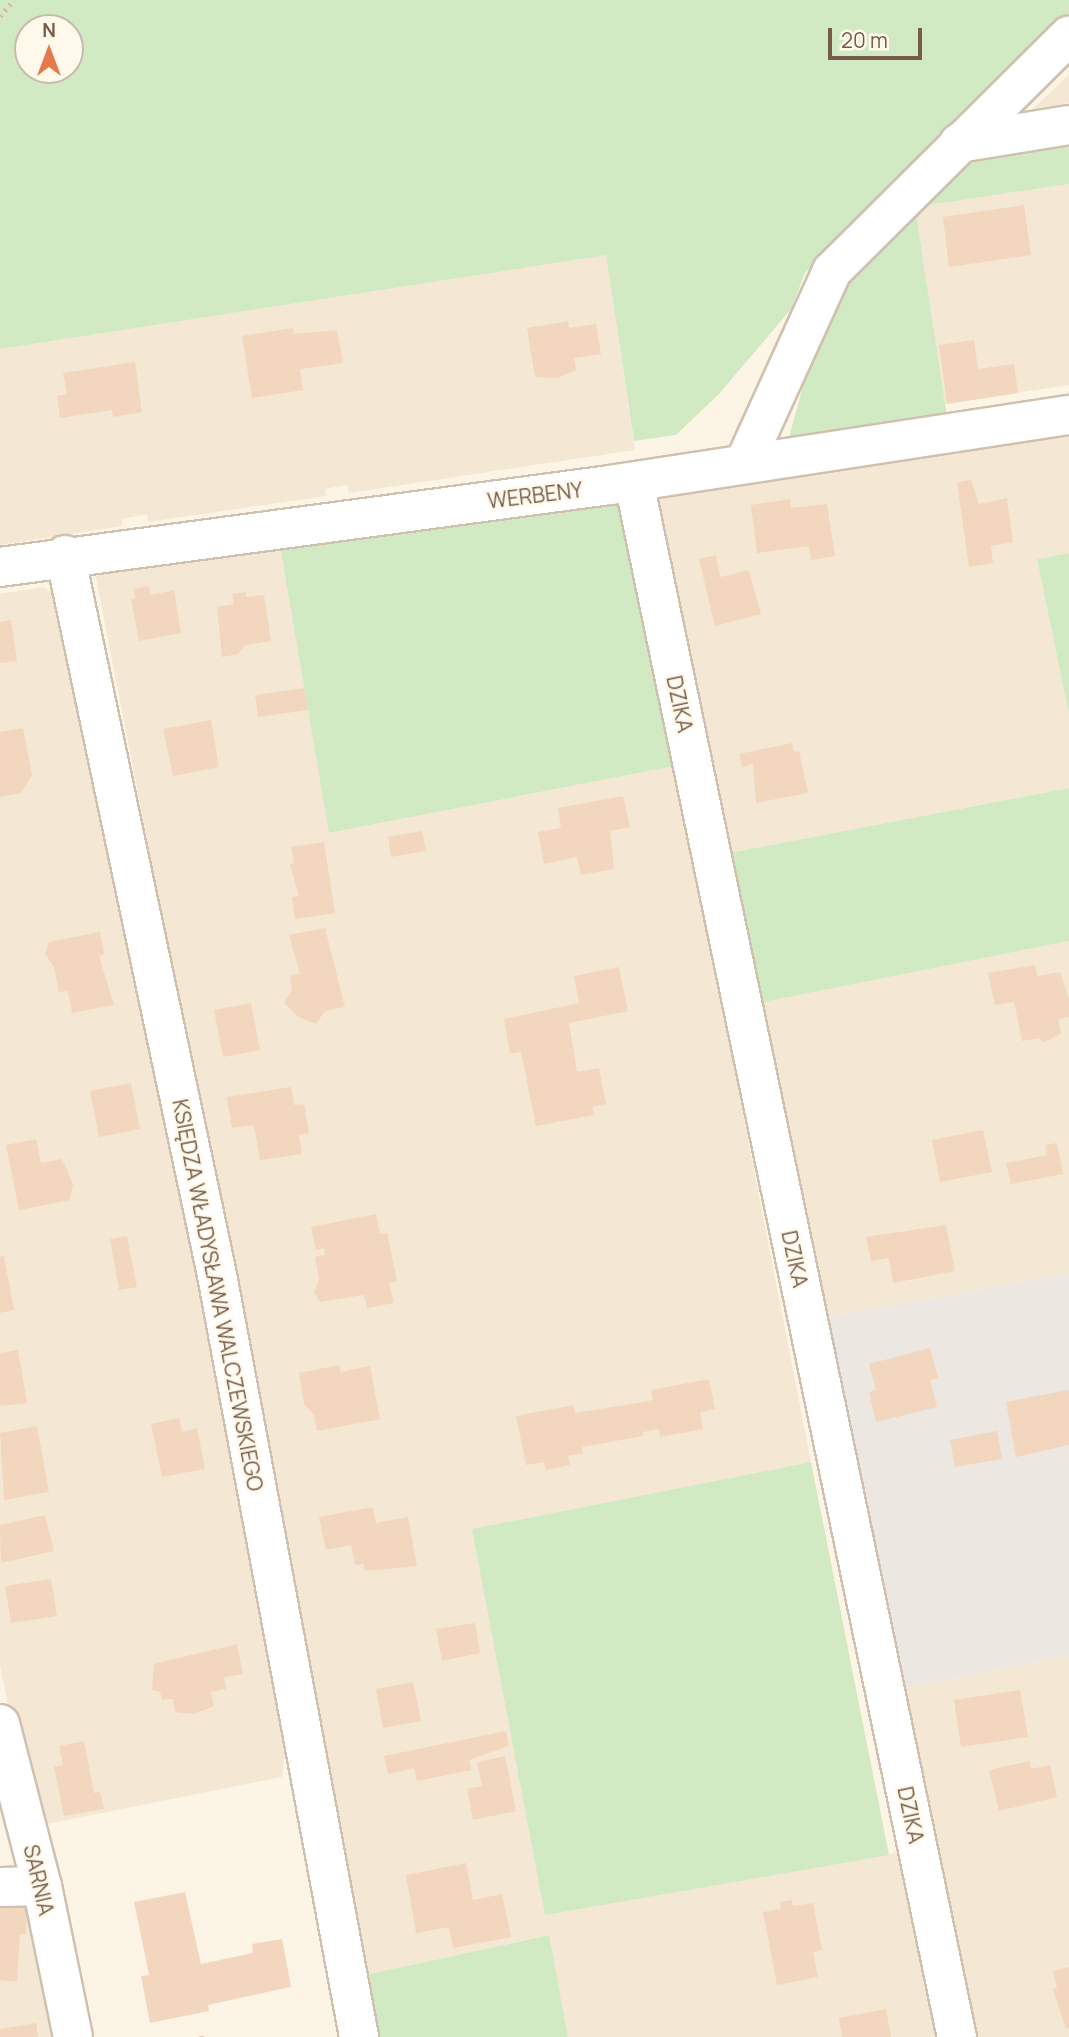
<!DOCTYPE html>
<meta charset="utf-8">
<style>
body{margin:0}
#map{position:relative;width:1069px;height:2037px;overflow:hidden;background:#fcf5e6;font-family:Manrope,sans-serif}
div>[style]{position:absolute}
.residential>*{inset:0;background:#f4e8d4}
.industrial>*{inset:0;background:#ece7e0}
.green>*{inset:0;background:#d1eac4}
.building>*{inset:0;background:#f2d6be}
.path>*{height:4.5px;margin-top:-2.25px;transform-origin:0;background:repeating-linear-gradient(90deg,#d7b9a1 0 2px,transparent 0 7px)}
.roads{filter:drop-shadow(2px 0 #d0c0af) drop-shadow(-2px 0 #d0c0af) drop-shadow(0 2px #d0c0af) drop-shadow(0 -2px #d0c0af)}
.minor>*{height:38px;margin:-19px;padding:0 19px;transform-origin:19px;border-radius:19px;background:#fff}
span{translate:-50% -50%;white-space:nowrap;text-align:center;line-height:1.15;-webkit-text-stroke:5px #fff9ec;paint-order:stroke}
.street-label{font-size:21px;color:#765d4b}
.north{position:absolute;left:14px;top:14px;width:70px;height:70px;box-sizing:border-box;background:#fff9ec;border:2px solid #c8bbac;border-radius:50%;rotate:0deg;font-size:19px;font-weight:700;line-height:28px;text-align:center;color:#765d4b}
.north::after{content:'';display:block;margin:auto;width:24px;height:32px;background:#e5794c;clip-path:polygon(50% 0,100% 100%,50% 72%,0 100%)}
.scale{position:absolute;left:828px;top:28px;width:94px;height:32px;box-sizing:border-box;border:4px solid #765d4b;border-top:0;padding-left:9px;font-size:21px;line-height:24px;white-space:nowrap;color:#765d4b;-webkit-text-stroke:5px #fff9ec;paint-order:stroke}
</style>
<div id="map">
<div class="residential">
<div style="clip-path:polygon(1069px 74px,1069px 103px,1033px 109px)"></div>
<div style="clip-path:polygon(1069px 184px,1069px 385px,945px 404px,915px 207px)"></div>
<div style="clip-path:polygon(606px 254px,635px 450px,349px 493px,347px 485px,325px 489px,326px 496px,148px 522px,147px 514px,122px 519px,122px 526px,0 545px,0 349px)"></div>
<div style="clip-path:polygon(1069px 435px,1069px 553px,1037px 559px,1069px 715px,1069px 788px,729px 853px,653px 493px)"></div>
<div style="clip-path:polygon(280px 546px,330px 833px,675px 766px,811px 1462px,473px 1529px,888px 1855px,899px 1850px,936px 2037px,568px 2037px,548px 1935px,369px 1974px,95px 573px)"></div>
<div style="clip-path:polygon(43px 587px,66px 601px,287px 1743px,282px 1777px,32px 1827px,0 1665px,0 594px)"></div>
<div style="clip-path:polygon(1069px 941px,1069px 1273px,823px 1318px,759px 1003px)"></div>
<div style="clip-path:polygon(1069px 1655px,1069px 2037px,967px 2037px,897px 1690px)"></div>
<div style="clip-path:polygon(34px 1896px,62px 2037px,0 2037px,0 1897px)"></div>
</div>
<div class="industrial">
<div style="clip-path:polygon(1069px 1273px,1069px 1655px,897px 1690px,823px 1318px)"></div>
</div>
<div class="green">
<div style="clip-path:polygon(evenodd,0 0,1069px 0,1069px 14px,805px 273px,791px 309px,719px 394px,676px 435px,634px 441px,606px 255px,0 349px,0 0,28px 28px,70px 28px,70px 70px,28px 70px,28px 28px)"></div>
<div style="clip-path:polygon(1069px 133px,1069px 184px,915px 207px,947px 416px,789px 437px,814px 346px,859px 253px,988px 146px)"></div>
<div style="clip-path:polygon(621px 495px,675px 766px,329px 833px,280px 546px)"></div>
<div style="clip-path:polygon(1069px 553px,1069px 715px,1037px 559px)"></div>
<div style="clip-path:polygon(1069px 788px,1069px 941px,759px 1003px,729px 853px)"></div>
<div style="clip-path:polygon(811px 1462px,889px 1855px,545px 1915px,472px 1529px)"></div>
<div style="clip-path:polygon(549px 1935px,568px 2037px,380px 2037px,369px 1974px)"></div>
</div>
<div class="building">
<div style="clip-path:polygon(1024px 205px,1031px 255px,949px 267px,943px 217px)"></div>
<div style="clip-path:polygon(568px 321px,569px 328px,596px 324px,601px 354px,574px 358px,576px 370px,557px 378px,535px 377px,527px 328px)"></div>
<div style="clip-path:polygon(293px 328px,294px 334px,337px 330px,343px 363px,300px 369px,303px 390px,252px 398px,242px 336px)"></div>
<div style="clip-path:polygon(974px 340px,978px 369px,1014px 364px,1018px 393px,947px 404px,939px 345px)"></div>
<div style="clip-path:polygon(135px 362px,142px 412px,113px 417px,112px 410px,60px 418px,57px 396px,67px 394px,63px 373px)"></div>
<div style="clip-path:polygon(971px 480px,979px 504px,1007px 498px,1013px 542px,991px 546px,993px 563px,969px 567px,957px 482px)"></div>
<div style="clip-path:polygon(790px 499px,791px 508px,827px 504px,835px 556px,811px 560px,809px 546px,757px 553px,751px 505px)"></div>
<div style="clip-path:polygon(716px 555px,720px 577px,749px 570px,761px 614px,715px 626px,699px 559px)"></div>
<div style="clip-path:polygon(149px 586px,151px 595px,174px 590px,181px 633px,139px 641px,131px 599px,135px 598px,134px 589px)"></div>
<div style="clip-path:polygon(246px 592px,246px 597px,264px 595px,271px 641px,245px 645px,238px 654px,222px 657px,217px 607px,234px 604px,232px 594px)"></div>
<div style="clip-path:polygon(11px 620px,17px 661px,0 663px,0 622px)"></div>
<div style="clip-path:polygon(304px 688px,308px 710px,258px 717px,255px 695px)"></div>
<div style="clip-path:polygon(211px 720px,219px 767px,173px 776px,163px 729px)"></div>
<div style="clip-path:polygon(23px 728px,32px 775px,21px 793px,0 797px,0 732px)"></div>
<div style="clip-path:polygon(792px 743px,794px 752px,799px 751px,808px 793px,756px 803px,753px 764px,742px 767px,739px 754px)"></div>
<div style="clip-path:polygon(623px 796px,630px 827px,610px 831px,614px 869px,581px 875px,577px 857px,544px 864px,538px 832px,561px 828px,558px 808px)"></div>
<div style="clip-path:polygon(422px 831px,426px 851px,391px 857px,388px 837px)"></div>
<div style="clip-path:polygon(324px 842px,335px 913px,295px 919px,292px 897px,299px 896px,290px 864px,294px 863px,291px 847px)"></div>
<div style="clip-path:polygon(325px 928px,345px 1007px,325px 1011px,316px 1024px,298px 1017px,284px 1003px,292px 990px,290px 976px,300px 974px,289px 935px)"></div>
<div style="clip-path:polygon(100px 932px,104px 954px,99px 956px,114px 1005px,72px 1013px,68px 991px,59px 992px,54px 967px,45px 954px,49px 942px)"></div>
<div style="clip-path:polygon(1035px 965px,1037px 976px,1060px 972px,1069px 999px,1069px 1017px,1058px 1019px,1061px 1034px,1044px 1042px,1039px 1038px,1022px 1041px,1014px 1002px,995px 1005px,988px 973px)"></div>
<div style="clip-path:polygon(619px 967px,628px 1011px,569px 1023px,577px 1072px,599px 1068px,606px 1104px,592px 1107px,594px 1115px,536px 1126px,521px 1052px,510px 1054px,504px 1019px,579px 1003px,574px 976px)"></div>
<div style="clip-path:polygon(251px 1003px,260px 1050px,223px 1057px,214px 1010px)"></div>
<div style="clip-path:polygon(131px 1083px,140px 1129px,99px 1137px,90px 1091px)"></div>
<div style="clip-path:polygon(291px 1087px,294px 1105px,304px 1104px,309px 1133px,299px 1135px,302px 1154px,260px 1160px,254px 1125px,232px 1128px,227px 1097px)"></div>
<div style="clip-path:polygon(983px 1130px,992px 1172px,940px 1182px,932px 1140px)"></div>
<div style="clip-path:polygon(36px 1139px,41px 1163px,62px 1159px,73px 1184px,70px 1200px,19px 1210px,6px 1145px)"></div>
<div style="clip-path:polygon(1057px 1143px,1063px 1174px,1011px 1184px,1006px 1163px,1047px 1155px,1045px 1145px)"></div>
<div style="clip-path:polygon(376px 1214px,380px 1234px,387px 1233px,397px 1281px,389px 1283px,394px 1303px,367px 1308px,364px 1295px,320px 1302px,314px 1292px,319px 1279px,315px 1257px,325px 1255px,324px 1248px,316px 1250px,311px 1227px)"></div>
<div style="clip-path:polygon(946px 1225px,955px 1271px,893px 1283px,889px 1258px,871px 1261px,866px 1237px)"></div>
<div style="clip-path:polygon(127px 1236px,137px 1287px,119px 1290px,110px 1239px)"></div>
<div style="clip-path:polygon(4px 1256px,14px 1310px,0 1313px,0 1257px)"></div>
<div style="clip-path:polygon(930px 1348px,938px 1378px,930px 1380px,937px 1407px,876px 1422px,869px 1392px,876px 1390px,869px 1364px)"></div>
<div style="clip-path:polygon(18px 1350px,27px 1403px,0 1406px,0 1353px)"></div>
<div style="clip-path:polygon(339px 1365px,341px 1372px,370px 1366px,380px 1419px,317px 1431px,314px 1415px,304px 1404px,299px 1373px)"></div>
<div style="clip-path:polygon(709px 1379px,715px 1409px,700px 1412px,703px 1429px,660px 1437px,659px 1429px,643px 1432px,643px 1436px,582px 1447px,583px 1453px,568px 1456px,570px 1465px,546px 1470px,544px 1462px,526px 1465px,516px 1416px,574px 1405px,575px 1413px,637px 1403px,653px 1400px,651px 1390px)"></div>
<div style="clip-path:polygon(1069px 1390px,1069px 1445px,1016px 1457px,1006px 1402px)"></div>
<div style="clip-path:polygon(179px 1418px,182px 1432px,197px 1428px,205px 1469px,162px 1477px,151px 1424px)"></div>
<div style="clip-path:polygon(37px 1426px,49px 1492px,4px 1500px,0 1433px)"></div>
<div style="clip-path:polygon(997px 1431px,1002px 1459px,955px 1467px,950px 1440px)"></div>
<div style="clip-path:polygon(373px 1507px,376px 1523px,408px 1517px,417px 1566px,365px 1571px,363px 1564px,355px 1565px,351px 1545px,326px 1550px,319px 1517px)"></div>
<div style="clip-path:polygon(45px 1515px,54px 1551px,1px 1563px,0 1525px)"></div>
<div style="clip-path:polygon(51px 1579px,57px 1616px,11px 1623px,5px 1586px)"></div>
<div style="clip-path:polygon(475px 1623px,480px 1653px,442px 1661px,436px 1629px)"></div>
<div style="clip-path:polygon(237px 1644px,243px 1674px,224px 1677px,226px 1689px,211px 1692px,214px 1706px,194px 1714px,175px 1712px,173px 1699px,162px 1700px,160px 1692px,152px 1690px,154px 1664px)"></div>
<div style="clip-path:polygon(413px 1682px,421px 1721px,383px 1728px,376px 1689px)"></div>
<div style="clip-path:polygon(1020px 1690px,1028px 1737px,961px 1747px,954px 1700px)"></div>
<div style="clip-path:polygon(506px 1731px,509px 1746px,469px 1760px,471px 1770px,417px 1781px,414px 1768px,388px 1774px,384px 1756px)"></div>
<div style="clip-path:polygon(84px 1741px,94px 1793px,100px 1792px,104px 1809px,64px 1816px,54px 1767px,63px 1765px,59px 1746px)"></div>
<div style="clip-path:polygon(505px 1756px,516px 1811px,473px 1820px,467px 1789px,482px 1786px,477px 1762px)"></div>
<div style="clip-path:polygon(1029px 1761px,1031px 1769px,1050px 1765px,1057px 1797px,999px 1811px,989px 1770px)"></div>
<div style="clip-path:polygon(466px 1863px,473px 1900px,502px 1894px,511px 1937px,453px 1948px,449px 1927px,416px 1933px,406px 1875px)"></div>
<div style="clip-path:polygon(185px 1892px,201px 1964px,253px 1953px,252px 1944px,282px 1939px,291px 1987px,208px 2005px,209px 2011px,150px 2023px,141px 1976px,149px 1975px,134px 1902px)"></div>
<div style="clip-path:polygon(792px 1900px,793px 1906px,813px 1903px,822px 1950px,813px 1952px,818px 1977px,777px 1985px,763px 1912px,781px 1909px,780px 1902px)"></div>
<div style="clip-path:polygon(0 1905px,27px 1906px,26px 1934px,20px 1934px,17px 1982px,0 1980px)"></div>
<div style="clip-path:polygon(1069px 1967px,1069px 2028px,1066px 2029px,1053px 1989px,1057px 1988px,1053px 1971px)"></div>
<div style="clip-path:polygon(886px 2009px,891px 2037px,842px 2037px,839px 2018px)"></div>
<div style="clip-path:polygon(36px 2023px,38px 2037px,0 2037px,0 2029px)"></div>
</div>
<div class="path">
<div style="left:0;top:16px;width:21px;rotate:-49deg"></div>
<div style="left:202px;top:2036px;width:1px;rotate:90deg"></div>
</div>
<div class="roads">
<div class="minor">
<div style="left:959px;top:143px;width:111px;rotate:-9.3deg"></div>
<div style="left:744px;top:464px;width:212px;rotate:-65.5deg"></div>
<div style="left:832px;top:271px;width:334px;rotate:-44.8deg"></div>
<div style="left:634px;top:482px;width:1588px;rotate:78.27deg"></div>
<div style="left:65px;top:555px;width:736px;rotate:78.08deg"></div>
<div style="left:217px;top:1275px;width:775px;rotate:79.44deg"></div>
<div style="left:0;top:567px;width:615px;rotate:-7.66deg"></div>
<div style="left:610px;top:485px;width:464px;rotate:-8.7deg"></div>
<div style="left:0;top:1724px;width:167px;rotate:75.5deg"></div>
<div style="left:42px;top:1886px;width:154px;rotate:78.4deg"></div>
<div style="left:0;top:1887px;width:42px;rotate:-1.4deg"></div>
</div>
</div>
<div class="street-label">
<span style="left:535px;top:495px;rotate:-7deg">WERBENY</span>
<span style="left:680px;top:704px;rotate:78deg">DZIKA</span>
<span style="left:795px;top:1259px;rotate:78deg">DZIKA</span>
<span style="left:218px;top:1295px;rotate:79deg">KSIĘDZA WŁADYSŁAWA WALCZEWSKIEGO</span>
<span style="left:911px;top:1815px;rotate:78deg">DZIKA</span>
<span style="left:39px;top:1880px;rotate:77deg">SARNIA</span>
</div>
<div class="north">N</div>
<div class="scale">20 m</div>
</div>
